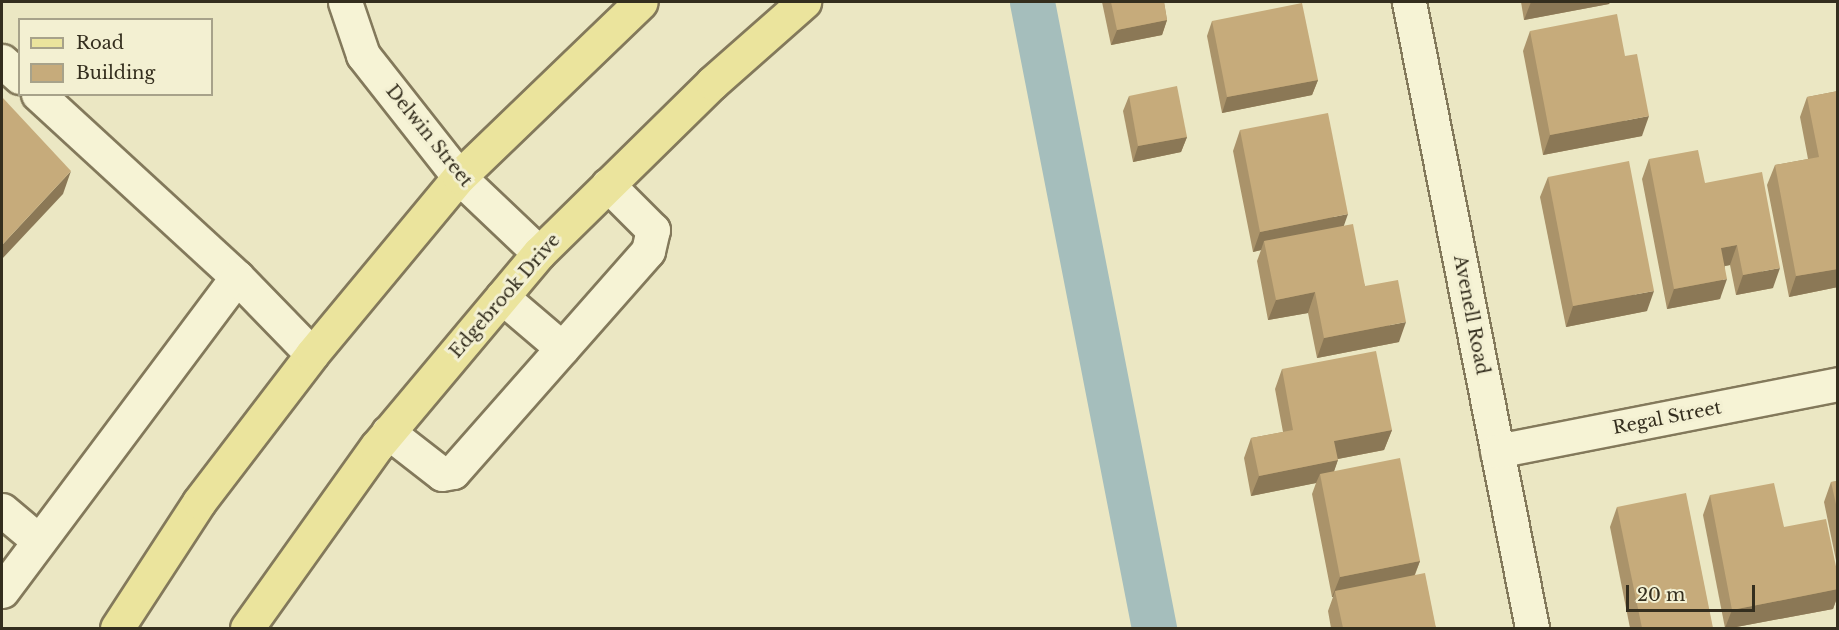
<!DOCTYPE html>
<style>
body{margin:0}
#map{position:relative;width:1839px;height:630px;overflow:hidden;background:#ebe7c3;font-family:"Libre Baskerville",serif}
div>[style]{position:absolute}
.canal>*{height:45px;margin:-22.5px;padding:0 22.5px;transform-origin:22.5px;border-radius:22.5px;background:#a5bebc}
.roads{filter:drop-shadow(2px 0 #83795b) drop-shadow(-2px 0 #83795b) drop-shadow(0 2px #83795b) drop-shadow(0 -2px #83795b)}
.minor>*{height:33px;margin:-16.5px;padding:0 16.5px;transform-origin:16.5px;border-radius:16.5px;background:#f6f3d5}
.major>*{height:33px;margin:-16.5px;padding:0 16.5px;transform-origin:16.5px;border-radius:16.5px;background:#ebe49d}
.wall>*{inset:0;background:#aa936a}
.shaded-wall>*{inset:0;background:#8b7856}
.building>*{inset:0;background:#c6ab7b}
span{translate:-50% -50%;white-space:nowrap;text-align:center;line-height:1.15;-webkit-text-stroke:6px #f3f0d2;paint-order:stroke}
.street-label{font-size:18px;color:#342e1e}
.frame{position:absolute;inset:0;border:3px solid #342e1e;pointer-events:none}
.legend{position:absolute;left:18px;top:18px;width:195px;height:78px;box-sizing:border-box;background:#f3f0d2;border:2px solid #a7a28a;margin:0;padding:8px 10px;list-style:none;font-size:18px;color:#342e1e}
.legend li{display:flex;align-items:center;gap:12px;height:30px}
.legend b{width:30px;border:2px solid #a7a28a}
.scale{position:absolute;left:1626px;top:585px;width:129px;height:27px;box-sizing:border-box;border:3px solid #342e1e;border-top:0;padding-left:8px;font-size:18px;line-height:21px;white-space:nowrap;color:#342e1e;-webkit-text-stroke:4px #f3f0d2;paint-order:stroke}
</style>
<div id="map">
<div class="canal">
<div style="left:1032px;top:2px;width:638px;rotate:78.97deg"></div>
</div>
<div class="roads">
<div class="minor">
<div style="left:345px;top:2px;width:56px;rotate:71.2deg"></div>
<div style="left:363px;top:55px;width:155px;rotate:51.8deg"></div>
<div style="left:459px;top:177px;width:110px;rotate:43.5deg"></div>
<div style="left:1409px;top:2px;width:638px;rotate:78.88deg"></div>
<div style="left:2px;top:61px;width:24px;rotate:42deg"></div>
<div style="left:38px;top:94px;width:270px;rotate:42.6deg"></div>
<div style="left:502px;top:297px;width:79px;rotate:40.4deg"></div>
<div style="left:388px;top:432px;width:68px;rotate:37.9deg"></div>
<div style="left:442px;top:474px;width:11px;rotate:-10deg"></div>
<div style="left:453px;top:472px;width:295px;rotate:-48.6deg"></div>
<div style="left:648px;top:251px;width:22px;rotate:-77deg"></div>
<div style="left:653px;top:230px;width:64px;rotate:-135deg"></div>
<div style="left:1497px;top:451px;width:348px;rotate:-11.1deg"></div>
<div style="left:2px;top:510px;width:48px;rotate:40deg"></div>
<div style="left:2px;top:591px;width:392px;rotate:-53.2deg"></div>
<div style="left:237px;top:277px;width:107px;rotate:45.8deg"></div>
</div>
<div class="major">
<div style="left:117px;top:628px;width:150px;rotate:-56.9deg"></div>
<div style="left:199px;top:502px;width:186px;rotate:-52.6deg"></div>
<div style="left:312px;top:354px;width:230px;rotate:-50.3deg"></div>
<div style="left:459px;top:177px;width:252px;rotate:-43.9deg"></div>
<div style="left:247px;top:628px;width:224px;rotate:-54.5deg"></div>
<div style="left:377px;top:446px;width:252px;rotate:-50deg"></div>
<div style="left:539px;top:253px;width:243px;rotate:-44.5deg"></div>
<div style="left:712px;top:83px;width:123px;rotate:-41.4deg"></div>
</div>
</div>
<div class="wall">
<div style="clip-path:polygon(1102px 2px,1164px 2px,1167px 20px,1162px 35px,1111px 45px)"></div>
<div style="clip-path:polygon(1521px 2px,1610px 2px,1609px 4px,1524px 20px)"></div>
<div style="clip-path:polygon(1212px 21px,1318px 80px,1312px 95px,1222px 113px,1207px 36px)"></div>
<div style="clip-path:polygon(1530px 31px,1642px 136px,1543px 155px,1523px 51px)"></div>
<div style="clip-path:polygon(1838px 91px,1838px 287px,1789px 297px,1767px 185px,1775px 165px,1808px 159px,1800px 117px,1807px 97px)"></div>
<div style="clip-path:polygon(1129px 96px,1187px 137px,1181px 152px,1133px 162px,1123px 111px)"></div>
<div style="clip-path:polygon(1240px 130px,1344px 226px,1365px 286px,1399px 342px,1317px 358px,1308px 313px,1268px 320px,1257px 261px,1261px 250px,1253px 252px,1233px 151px)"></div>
<div style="clip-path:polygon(1649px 159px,1705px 183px,1773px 288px,1736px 295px,1730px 265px,1725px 266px,1720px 299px,1667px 309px,1642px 179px)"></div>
<div style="clip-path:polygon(1548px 177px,1647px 311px,1566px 327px,1540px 197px)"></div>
<div style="clip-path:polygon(1282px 369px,1392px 430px,1384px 450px,1338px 459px,1334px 471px,1420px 561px,1415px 575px,1436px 628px,1331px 628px,1328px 611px,1333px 597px,1332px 597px,1312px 494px,1316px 483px,1251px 496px,1244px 458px,1251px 438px,1283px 432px,1275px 389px)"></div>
<div style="clip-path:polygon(1838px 481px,1838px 570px,1824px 502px,1831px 482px)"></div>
<div style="clip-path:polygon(1710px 495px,1784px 527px,1838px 576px,1838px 595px,1833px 609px,1731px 628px,1725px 628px,1703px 515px)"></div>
<div style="clip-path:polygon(1617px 507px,1713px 628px,1630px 628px,1610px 527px)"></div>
</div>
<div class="shaded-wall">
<div style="clip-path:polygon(1531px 2px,1610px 2px,1609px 4px,1524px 20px)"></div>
<div style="clip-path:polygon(1167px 20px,1162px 35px,1111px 45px,1117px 30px)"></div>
<div style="clip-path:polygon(1318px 80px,1312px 95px,1222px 113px,1227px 97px)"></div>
<div style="clip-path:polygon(1649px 116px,1642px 136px,1543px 155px,1550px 135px)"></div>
<div style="clip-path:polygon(1187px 137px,1181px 152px,1133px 162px,1138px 146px)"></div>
<div style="clip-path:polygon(71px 171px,63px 194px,2px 259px,2px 245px)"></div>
<div style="clip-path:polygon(1348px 214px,1341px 234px,1264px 241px,1261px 250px,1253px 252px,1260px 232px)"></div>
<div style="clip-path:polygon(1737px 245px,1730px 265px,1714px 268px,1721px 248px)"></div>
<div style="clip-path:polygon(1780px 268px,1773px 288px,1736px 295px,1743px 275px)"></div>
<div style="clip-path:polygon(1838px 269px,1838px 287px,1789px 297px,1796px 276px)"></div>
<div style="clip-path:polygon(1727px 279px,1720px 299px,1667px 309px,1674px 289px)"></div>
<div style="clip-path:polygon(1654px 291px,1647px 311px,1566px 327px,1573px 306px)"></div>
<div style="clip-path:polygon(1315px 292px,1308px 313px,1268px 320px,1276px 300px)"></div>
<div style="clip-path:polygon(1406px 322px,1399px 342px,1317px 358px,1324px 338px)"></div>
<div style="clip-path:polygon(1392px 430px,1384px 450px,1327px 461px,1334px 441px)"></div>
<div style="clip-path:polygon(1338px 460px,1331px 480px,1320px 474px,1316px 483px,1251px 496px,1259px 476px)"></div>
<div style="clip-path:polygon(1420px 561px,1412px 581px,1335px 591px,1333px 597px,1332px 597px,1340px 577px)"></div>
<div style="clip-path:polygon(1838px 589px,1838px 595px,1833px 609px,1731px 628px,1725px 628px,1732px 610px)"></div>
</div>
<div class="building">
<div style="clip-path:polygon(1111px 2px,1164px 2px,1167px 20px,1117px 30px)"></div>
<div style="clip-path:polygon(1302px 3px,1318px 80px,1227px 97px,1212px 21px)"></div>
<div style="clip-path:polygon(1617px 14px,1625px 56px,1637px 54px,1649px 116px,1550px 135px,1530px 31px)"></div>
<div style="clip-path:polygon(1177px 86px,1187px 137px,1138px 146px,1129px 96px)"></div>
<div style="clip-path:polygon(1838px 91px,1838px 269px,1796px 276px,1775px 165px,1819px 157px,1807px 97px)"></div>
<div style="clip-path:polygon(2px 97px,71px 171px,2px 245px)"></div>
<div style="clip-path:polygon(1328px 113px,1348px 214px,1260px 232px,1240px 130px)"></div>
<div style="clip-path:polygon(1698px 150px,1705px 183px,1762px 172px,1780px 268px,1743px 275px,1737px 245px,1721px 248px,1727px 279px,1674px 289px,1649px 159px)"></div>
<div style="clip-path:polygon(1629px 161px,1654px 291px,1573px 306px,1548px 177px)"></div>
<div style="clip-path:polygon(1353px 224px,1365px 286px,1398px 280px,1406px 322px,1324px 338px,1315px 292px,1276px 300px,1264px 241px)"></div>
<div style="clip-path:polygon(1376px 351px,1392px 430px,1334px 441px,1338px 460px,1259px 476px,1251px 438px,1293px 430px,1282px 369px)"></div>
<div style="clip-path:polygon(1400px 458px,1420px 561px,1340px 577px,1320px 474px)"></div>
<div style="clip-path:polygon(1838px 481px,1838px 513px,1831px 482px)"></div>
<div style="clip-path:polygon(1774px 483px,1784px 527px,1826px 519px,1838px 576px,1838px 589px,1732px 610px,1710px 495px)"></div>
<div style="clip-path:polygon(1686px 493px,1713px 628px,1642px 628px,1617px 507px)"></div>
<div style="clip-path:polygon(1425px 573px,1436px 628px,1343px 628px,1335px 591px)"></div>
</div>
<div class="street-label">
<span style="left:429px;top:136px;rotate:51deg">Delwin Street</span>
<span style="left:505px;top:296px;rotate:-49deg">Edgebrook Drive</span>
<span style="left:1471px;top:315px;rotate:79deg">Avenell Road</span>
<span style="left:1667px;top:418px;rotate:-11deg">Regal Street</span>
</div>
<div class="frame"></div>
<ul class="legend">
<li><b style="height:8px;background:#ebe49d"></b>Road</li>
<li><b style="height:16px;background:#c6ab7b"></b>Building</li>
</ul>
<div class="scale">20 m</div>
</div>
